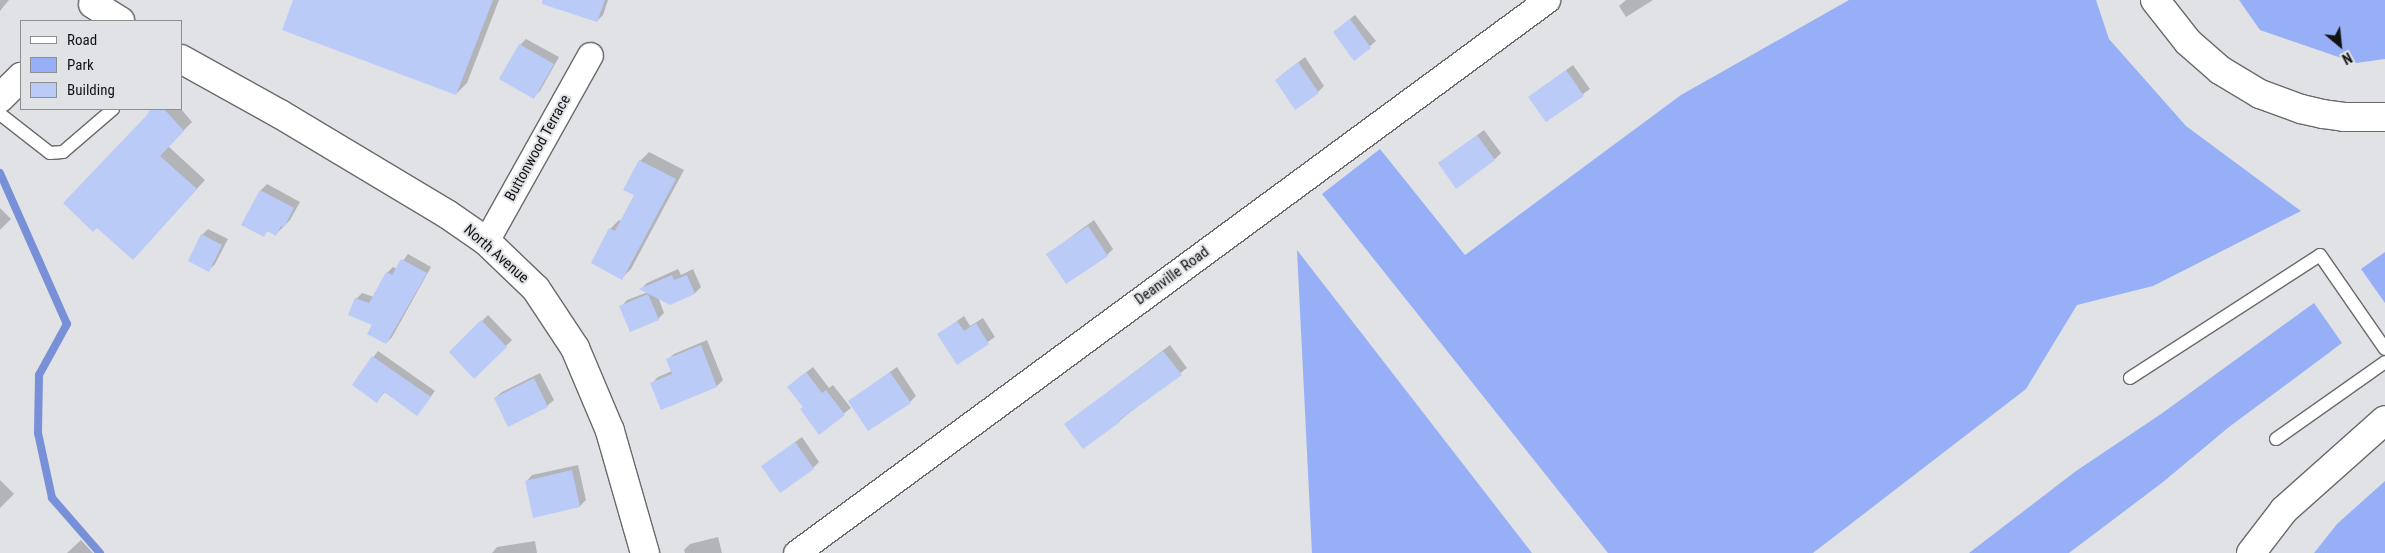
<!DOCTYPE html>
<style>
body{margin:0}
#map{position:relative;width:2385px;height:553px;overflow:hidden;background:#e0e2e6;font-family:"Roboto Condensed",sans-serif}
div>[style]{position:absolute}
.green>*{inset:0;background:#96aff6}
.shadow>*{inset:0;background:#0003}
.stream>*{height:8px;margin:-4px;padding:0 4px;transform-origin:4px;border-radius:4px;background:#7890d7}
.building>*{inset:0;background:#bacbf8}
.roads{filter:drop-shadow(1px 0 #686a6e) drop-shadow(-1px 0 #686a6e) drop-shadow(0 1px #686a6e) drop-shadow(0 -1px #686a6e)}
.service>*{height:12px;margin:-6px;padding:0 6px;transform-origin:6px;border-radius:6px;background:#fff}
.minor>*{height:25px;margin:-12.5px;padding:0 12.5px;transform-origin:12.5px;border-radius:12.5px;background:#fff}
.secondary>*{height:28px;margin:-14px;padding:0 14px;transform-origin:14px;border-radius:14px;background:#fff}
.motorway>*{height:28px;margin:-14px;padding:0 14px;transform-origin:14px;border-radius:14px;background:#fff}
span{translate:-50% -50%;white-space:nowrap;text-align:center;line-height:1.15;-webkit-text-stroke:4px #e0e2e6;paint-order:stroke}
.street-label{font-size:15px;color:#121314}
.legend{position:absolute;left:20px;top:20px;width:162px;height:90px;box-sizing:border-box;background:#e0e2e6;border:1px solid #8e8f92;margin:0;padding:6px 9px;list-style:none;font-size:15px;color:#121314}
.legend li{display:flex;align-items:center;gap:10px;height:25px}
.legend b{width:25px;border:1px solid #8e8f92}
.north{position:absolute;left:2315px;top:20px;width:50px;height:50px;-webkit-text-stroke:4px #e0e2e6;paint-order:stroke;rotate:152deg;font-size:14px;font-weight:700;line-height:20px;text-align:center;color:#121314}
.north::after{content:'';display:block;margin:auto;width:18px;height:22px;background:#121314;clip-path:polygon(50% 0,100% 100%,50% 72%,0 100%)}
</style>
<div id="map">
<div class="green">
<div style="clip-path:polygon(1849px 0,2096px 0,2109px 39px,2186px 126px,2301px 211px,2153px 286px,2077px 305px,2026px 389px,1813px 553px,1608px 553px,1322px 194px,1380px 149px,1465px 255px,1681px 95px)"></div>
<div style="clip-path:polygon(2239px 0,2385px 0,2385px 59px,2356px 63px,2260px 30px)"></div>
<div style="clip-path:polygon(1297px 250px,1532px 553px,1312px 553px)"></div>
<div style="clip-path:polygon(2385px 252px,2385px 303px,2361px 269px)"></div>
<div style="clip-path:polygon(2314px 303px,2342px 343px,2229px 427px,2163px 482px,2069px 553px,1969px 553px,2076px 471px,2161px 414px)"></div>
<div style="clip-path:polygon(2385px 481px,2385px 553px,2314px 553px,2337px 524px)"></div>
</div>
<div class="shadow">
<div style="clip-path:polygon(0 0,9px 0,0 11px)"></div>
<div style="clip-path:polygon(294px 0,499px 0,467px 83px,456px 94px)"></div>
<div style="clip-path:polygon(558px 0,608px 0,603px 15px,597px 21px)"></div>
<div style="clip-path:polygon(1653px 0,1626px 17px,1619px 6px,1626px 0)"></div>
<div style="clip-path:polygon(1355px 15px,1376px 41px,1355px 59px,1334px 32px)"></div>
<div style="clip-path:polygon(526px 39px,559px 57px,540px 91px,533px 97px,520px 45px)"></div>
<div style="clip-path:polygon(1305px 57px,1324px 86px,1318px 92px,1283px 74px)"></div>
<div style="clip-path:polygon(1573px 65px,1590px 89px,1546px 121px,1529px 97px)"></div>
<div style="clip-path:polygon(151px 109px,181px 109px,192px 122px,168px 146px,205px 180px,133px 259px,97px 227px)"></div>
<div style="clip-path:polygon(1484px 130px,1501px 153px,1495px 159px,1440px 163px)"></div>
<div style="clip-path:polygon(649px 152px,684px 170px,631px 269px,622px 278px,610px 229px,619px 220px,622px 221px,636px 195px,640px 161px)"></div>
<div style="clip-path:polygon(267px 184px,300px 202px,290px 220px,276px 234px,269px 230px,263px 235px,261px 190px)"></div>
<div style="clip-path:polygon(0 208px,11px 219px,0 230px)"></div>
<div style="clip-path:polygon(1094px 220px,1113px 249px,1107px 255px,1048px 254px)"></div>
<div style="clip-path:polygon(208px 229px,228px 239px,215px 264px,209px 270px,202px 235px)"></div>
<div style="clip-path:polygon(408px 254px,431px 267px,392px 337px,386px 343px,356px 299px,362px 293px,374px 297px,387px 273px,393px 267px,397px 269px)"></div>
<div style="clip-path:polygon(678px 269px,681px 275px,693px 269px,701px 287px,695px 293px,670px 303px,658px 297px,664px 313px,658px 319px,621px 307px,627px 300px,648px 292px,642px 288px,647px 283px)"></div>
<div style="clip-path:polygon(488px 315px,512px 340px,474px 377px,451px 352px)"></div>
<div style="clip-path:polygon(964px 316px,970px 326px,983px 318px,995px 337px,957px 363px,939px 334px)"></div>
<div style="clip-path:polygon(707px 340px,723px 380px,717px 386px,662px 408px,652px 383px,658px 377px,672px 371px,667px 360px,674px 354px)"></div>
<div style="clip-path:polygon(1170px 345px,1187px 368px,1119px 421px,1066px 424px)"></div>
<div style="clip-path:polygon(378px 351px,435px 391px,417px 415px,385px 392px,377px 401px,353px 384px)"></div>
<div style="clip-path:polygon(813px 367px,829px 388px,833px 385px,851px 408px,819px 433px,804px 407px,795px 381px)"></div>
<div style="clip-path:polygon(897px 367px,916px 396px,910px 402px,850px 401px)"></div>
<div style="clip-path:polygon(540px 373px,554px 400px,547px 406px,495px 398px,502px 392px)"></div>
<div style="clip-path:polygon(802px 437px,819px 462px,813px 468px,763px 466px)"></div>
<div style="clip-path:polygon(578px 465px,586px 500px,580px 506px,526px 482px,532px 475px)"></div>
<div style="clip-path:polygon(0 480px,14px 494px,0 508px)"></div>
<div style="clip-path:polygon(718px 537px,722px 553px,685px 553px,684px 550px,690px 544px)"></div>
<div style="clip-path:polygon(81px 540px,93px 553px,67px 553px)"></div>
<div style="clip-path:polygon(535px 541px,537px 553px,492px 553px,497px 547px)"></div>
</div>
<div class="stream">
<div style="left:0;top:173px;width:165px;rotate:66.1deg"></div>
<div style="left:67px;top:324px;width:58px;rotate:118.8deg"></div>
<div style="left:39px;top:375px;width:58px;rotate:91deg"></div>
<div style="left:38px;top:433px;width:66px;rotate:77.8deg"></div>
<div style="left:52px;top:498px;width:73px;rotate:48.9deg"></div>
</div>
<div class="building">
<div style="clip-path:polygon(293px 0,493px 0,456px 95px,282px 30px)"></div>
<div style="clip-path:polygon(542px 0,605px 0,597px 22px,542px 4px)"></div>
<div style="clip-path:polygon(1350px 19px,1371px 48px,1354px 61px,1333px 32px)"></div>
<div style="clip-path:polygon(519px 44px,554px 64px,534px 99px,499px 79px)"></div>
<div style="clip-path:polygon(1298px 62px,1319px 93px,1295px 110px,1275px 80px)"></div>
<div style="clip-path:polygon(1566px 70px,1584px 96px,1546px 122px,1528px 97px)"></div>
<div style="clip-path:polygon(150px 109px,164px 109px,184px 131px,160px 156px,197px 189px,133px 260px,97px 228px,93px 232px,63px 203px,147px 115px)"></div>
<div style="clip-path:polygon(1477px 135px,1495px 160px,1456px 189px,1438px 163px)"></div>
<div style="clip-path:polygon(639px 160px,676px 179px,622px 280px,591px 263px,609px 228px,615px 231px,634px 195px,623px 190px)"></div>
<div style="clip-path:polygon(260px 190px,294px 208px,284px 227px,281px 226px,276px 236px,267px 231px,264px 237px,241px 225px)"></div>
<div style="clip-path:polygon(1088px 226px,1108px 256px,1066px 284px,1046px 254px)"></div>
<div style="clip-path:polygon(201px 234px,222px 245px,209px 272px,188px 261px)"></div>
<div style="clip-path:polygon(401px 259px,427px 273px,386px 344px,367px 334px,372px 325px,348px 315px,355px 298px,369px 303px,386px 272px,392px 275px)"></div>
<div style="clip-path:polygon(672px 275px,674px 280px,687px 275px,695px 294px,670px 305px,639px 289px)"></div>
<div style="clip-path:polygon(648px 294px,659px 320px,630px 332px,619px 306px)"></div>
<div style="clip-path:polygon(481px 320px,507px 347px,474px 379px,449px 352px)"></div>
<div style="clip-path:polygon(957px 321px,964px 331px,976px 323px,989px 344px,957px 365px,937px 334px)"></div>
<div style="clip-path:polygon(701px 345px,717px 387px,661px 410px,650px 383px,672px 374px,666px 359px)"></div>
<div style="clip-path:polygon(1163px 351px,1182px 375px,1119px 420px,1120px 422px,1083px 449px,1064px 424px)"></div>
<div style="clip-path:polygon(372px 356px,431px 397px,417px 416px,384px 392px,377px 403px,352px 385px)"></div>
<div style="clip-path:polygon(806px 372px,822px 393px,826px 390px,845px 415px,819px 435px,800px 409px,803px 407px,787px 387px)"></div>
<div style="clip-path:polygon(890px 372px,911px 403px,868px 431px,848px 401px)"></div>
<div style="clip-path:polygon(534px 378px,548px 407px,508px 427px,494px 398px)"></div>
<div style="clip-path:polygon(795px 442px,814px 469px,780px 493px,761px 466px)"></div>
<div style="clip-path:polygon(572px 470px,580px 507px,533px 518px,525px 481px)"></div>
</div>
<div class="roads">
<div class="service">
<div style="left:0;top:114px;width:63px;rotate:38deg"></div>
<div style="left:50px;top:153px;width:13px;rotate:-4deg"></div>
<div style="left:63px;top:152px;width:66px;rotate:-40.7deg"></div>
<div style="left:2130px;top:378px;width:226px;rotate:-32.9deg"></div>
<div style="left:2320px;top:255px;width:114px;rotate:55.3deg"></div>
<div style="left:2276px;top:439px;width:133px;rotate:-35.2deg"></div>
</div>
<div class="minor">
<div style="left:486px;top:241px;width:213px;rotate:-60.8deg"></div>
<div style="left:796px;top:553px;width:933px;rotate:-36.37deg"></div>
</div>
<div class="secondary">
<div style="left:93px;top:4px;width:32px;rotate:32deg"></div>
<div style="left:181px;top:59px;width:113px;rotate:29.1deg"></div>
<div style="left:280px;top:114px;width:195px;rotate:30.9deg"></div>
<div style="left:447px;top:214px;width:47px;rotate:34.7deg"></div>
<div style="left:486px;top:241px;width:69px;rotate:43.8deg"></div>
<div style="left:536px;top:289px;width:71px;rotate:56.5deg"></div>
<div style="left:575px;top:348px;width:90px;rotate:67.1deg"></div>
<div style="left:610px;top:431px;width:127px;rotate:74deg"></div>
<div style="left:0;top:98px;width:30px;rotate:-45deg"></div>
</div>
<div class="motorway">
<div style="left:2155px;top:0;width:53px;rotate:51.8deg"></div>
<div style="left:2188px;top:42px;width:43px;rotate:41.2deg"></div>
<div style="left:2220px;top:70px;width:47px;rotate:31deg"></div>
<div style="left:2260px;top:94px;width:44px;rotate:20.1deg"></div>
<div style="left:2301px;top:109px;width:23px;rotate:13deg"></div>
<div style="left:2323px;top:114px;width:21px;rotate:8deg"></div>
<div style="left:2344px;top:117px;width:41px"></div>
<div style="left:2251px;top:553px;width:54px;rotate:-52.5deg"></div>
<div style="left:2284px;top:510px;width:135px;rotate:-41.7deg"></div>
</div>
</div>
<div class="street-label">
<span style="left:538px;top:148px;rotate:-61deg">Buttonwood Terrace</span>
<span style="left:496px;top:254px;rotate:41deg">North Avenue</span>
<span style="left:1172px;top:276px;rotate:-36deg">Deanville Road</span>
</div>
<ul class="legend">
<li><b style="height:6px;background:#fff"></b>Road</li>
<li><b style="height:14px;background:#96aff6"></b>Park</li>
<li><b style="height:14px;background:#bacbf8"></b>Building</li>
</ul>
<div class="north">N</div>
</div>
